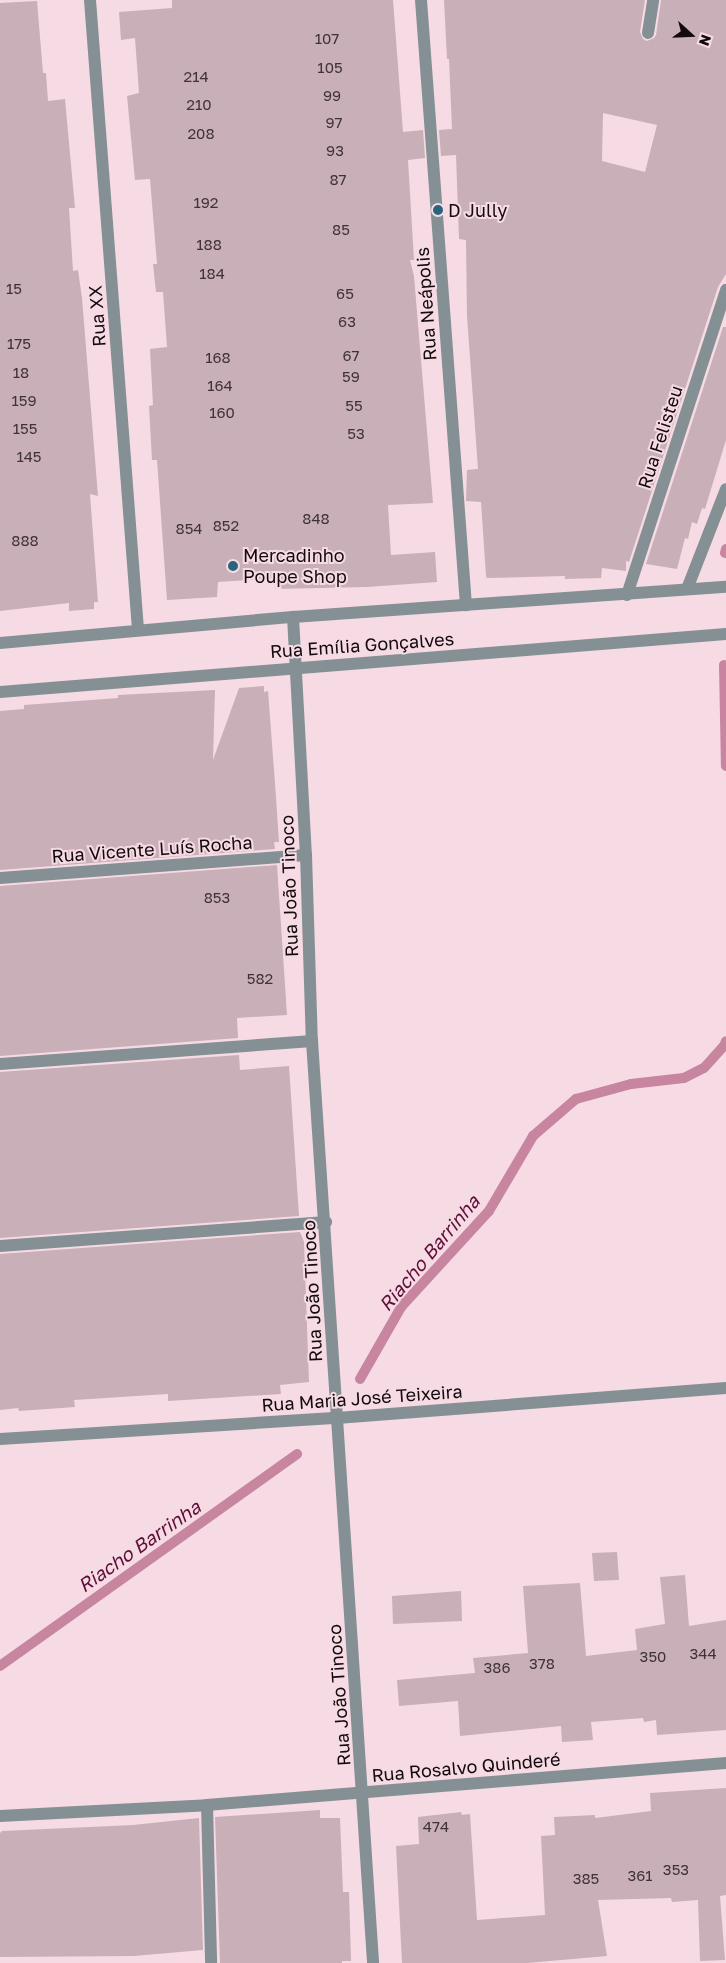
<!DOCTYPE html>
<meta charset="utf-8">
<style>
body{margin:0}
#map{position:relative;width:726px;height:1963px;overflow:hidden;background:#f6dbe4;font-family:"Golos Text",sans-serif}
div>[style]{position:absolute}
.stream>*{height:10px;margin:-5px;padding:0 5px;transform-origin:5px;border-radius:5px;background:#c7859f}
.building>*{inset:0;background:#c9afb8}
.service>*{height:12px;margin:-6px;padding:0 6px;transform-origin:6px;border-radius:6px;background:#859095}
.minor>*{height:12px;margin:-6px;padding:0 6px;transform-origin:6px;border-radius:6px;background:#859095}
.tertiary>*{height:12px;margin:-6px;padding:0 6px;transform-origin:6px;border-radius:6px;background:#859095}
.dots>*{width:14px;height:14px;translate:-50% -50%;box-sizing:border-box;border:2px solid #f6dbe4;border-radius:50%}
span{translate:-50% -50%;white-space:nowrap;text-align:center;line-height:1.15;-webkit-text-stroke:4px #f6dbe4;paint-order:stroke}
.number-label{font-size:15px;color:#403338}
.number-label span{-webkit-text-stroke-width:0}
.poi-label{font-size:18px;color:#130a0d}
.left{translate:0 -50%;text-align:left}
.street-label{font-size:18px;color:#130a0d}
.water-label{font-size:19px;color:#5e0f38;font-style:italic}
.north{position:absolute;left:666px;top:10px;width:50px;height:50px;-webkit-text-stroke:4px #f6dbe4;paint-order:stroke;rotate:110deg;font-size:14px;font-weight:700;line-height:20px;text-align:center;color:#130a0d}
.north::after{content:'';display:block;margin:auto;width:18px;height:22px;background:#130a0d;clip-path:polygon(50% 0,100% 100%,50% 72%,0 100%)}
</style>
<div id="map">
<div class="stream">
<div style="left:725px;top:553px;width:4px;rotate:-76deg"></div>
<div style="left:724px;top:665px;width:101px;rotate:88.9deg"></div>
<div style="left:360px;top:1379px;width:83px;rotate:-60.3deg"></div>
<div style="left:401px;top:1307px;width:130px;rotate:-47.5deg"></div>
<div style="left:489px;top:1211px;width:87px;rotate:-59.6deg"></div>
<div style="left:533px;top:1136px;width:57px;rotate:-40.7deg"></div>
<div style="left:576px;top:1099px;width:57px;rotate:-15.3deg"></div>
<div style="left:631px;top:1084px;width:53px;rotate:-6.5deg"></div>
<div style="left:684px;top:1078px;width:22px;rotate:-27deg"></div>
<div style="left:704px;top:1068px;width:30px;rotate:-48deg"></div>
<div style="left:724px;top:1046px;width:5px;rotate:-68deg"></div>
<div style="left:0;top:1666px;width:365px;rotate:-35.5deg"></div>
</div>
<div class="building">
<div style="clip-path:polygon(172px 0,393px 0,403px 132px,423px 130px,425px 158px,408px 160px,414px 260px,410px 260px,414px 276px,433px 503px,388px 505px,391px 555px,435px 552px,437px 582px,367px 587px,275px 589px,279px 578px,218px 582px,217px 597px,167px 600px,157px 460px,152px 460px,149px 406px,153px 405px,150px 349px,167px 347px,163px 292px,156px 292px,153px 264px,157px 264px,150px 179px,135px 180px,127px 96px,139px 93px,135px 38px,121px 40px,119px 12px,172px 8px)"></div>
<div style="clip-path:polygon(evenodd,444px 0,645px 0,640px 32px,643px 39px,647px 41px,654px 38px,656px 35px,661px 0,726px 0,726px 274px,718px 287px,629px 562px,626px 561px,626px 571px,602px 568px,601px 578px,565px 579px,565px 576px,487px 578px,486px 576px,481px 502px,466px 501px,467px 470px,478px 469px,467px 316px,466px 240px,459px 239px,456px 155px,441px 156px,439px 130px,452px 129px,449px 59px,447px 59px,444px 0,603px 113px,657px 125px,645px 172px,602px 161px,603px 113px)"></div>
<div style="clip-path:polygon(37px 1px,43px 73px,46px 73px,48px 101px,65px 99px,75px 208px,69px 208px,73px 271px,78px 270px,82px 298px,98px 496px,90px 494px,98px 602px,94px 602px,94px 609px,69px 611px,69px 603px,0 611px,0 3px)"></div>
<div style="clip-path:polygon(723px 327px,726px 327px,726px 440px,705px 509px,702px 508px,697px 524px,692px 522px,688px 539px,685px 538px,677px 569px,646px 564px)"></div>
<div style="clip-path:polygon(264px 686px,264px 692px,268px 691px,275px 783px,279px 842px,274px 842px,275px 849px,0 870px,0 711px,24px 709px,24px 705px,118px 698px,118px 695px,215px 690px,213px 760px,239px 688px)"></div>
<div style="clip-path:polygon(277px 865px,287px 1015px,237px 1018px,238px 1038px,0 1056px,0 886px)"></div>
<div style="clip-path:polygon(239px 1055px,240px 1070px,289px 1066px,299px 1216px,0 1238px,0 1072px)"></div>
<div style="clip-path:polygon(300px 1232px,304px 1242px,309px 1382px,280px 1385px,281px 1394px,168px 1401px,168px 1394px,74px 1400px,75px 1407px,19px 1411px,18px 1408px,0 1410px,0 1254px)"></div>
<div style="clip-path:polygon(617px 1552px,619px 1580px,594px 1581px,592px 1553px)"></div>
<div style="clip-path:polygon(685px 1575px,689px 1626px,726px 1620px,726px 1730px,657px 1735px,656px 1720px,644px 1722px,643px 1718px,591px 1722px,593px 1740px,562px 1742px,561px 1726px,460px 1736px,458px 1701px,399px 1706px,397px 1680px,475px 1673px,473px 1658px,528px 1653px,523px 1586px,580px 1583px,586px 1656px,637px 1650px,635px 1629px,665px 1624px,660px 1577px)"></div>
<div style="clip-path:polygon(461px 1591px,462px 1621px,393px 1624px,392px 1596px)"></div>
<div style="clip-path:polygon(726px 1788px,726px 1895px,720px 1896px,725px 1960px,700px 1961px,698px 1900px,672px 1902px,671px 1898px,598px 1900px,607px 1956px,527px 1963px,402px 1963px,396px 1846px,419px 1844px,418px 1817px,461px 1812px,462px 1815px,470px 1814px,477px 1920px,545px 1915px,541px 1836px,555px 1835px,554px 1817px,595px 1815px,595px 1818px,651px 1811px,650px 1793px)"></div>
<div style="clip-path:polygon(320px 1810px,320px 1818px,340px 1818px,343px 1892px,349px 1892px,351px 1961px,342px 1961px,342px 1963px,220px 1963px,215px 1817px)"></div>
<div style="clip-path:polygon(199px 1818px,203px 1950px,134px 1956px,0 1957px,0 1833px,2px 1831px,133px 1825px)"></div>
</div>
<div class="service">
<div style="left:648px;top:33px;width:33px;rotate:-81deg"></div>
</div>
<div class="minor">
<div style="left:90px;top:0;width:631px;rotate:85.64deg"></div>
<div style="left:421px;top:0;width:607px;rotate:85.75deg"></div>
<div style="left:687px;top:589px;width:107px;rotate:-68.7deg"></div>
<div style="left:627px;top:595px;width:321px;rotate:-72deg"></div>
<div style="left:293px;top:617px;width:238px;rotate:86.9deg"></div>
<div style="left:306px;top:855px;width:186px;rotate:88.2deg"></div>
<div style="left:312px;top:1041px;width:924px;rotate:86.21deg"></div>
<div style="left:0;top:878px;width:307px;rotate:-4.3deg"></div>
<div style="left:0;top:1064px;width:313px;rotate:-4.2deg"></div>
<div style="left:0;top:1246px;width:327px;rotate:-4.2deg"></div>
<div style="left:0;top:1439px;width:338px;rotate:-3.6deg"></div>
<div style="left:337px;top:1418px;width:390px;rotate:-4.4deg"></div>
<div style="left:207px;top:1805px;width:158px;rotate:88.5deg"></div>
<div style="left:0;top:1816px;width:207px;rotate:-3deg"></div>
<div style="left:207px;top:1805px;width:521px;rotate:-4.63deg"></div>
</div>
<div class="tertiary">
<div style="left:0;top:643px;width:294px;rotate:-5.1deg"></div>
<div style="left:293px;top:617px;width:434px;rotate:-4deg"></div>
<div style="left:0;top:692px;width:728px;rotate:-4.57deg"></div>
</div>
<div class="dots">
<div style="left:438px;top:210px;background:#28657c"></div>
<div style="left:233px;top:566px;background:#28657c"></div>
</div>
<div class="number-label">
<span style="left:327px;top:39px">107</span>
<span style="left:330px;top:68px">105</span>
<span style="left:196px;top:77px">214</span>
<span style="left:332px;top:96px">99</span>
<span style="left:199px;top:105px">210</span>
<span style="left:334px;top:123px">97</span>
<span style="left:201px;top:134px">208</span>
<span style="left:335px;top:151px">93</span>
<span style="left:338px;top:180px">87</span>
<span style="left:206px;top:203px">192</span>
<span style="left:341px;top:230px">85</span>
<span style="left:209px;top:245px">188</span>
<span style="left:212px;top:274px">184</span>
<span style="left:14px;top:289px">15</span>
<span style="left:345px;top:294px">65</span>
<span style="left:347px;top:322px">63</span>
<span style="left:19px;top:344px">175</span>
<span style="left:351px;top:356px">67</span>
<span style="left:218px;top:358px">168</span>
<span style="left:21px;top:373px">18</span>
<span style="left:351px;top:377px">59</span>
<span style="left:220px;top:386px">164</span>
<span style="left:24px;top:401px">159</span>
<span style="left:354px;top:406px">55</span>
<span style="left:222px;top:413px">160</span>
<span style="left:25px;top:429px">155</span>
<span style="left:356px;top:434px">53</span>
<span style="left:29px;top:457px">145</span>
<span style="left:316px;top:519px">848</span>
<span style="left:226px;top:526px">852</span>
<span style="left:189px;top:529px">854</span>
<span style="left:25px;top:541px">888</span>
<span style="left:217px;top:898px">853</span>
<span style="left:260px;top:979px">582</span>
<span style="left:703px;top:1654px">344</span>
<span style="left:653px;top:1657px">350</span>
<span style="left:542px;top:1664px">378</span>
<span style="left:497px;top:1668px">386</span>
<span style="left:436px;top:1827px">474</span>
<span style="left:676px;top:1870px">353</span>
<span style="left:640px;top:1876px">361</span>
<span style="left:586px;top:1879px">385</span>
</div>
<div class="poi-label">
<span class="left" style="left:448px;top:210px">D Jully</span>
<span class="left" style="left:243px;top:566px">Mercadinho<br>Poupe Shop</span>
</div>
<div class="street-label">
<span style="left:426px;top:304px;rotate:-94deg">Rua Neápolis</span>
<span style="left:97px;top:316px;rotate:-94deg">Rua XX</span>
<span style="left:660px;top:437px;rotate:-72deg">Rua Felisteu</span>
<span style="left:362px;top:645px;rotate:-4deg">Rua Emília Gonçalves</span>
<span style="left:152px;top:849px;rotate:-4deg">Rua Vicente Luís Rocha</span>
<span style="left:289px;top:886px;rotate:-92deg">Rua João Tinoco</span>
<span style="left:312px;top:1291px;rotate:-93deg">Rua João Tinoco</span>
<span style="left:362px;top:1398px;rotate:-4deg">Rua Maria José Teixeira</span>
<span style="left:339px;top:1695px;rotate:-94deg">Rua João Tinoco</span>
<span style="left:466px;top:1767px;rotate:-5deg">Rua Rosalvo Quinderé</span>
</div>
<div class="water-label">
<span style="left:429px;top:1253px;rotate:-50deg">Riacho Barrinha</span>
<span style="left:139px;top:1546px;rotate:-35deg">Riacho Barrinha</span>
</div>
<div class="north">N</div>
</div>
